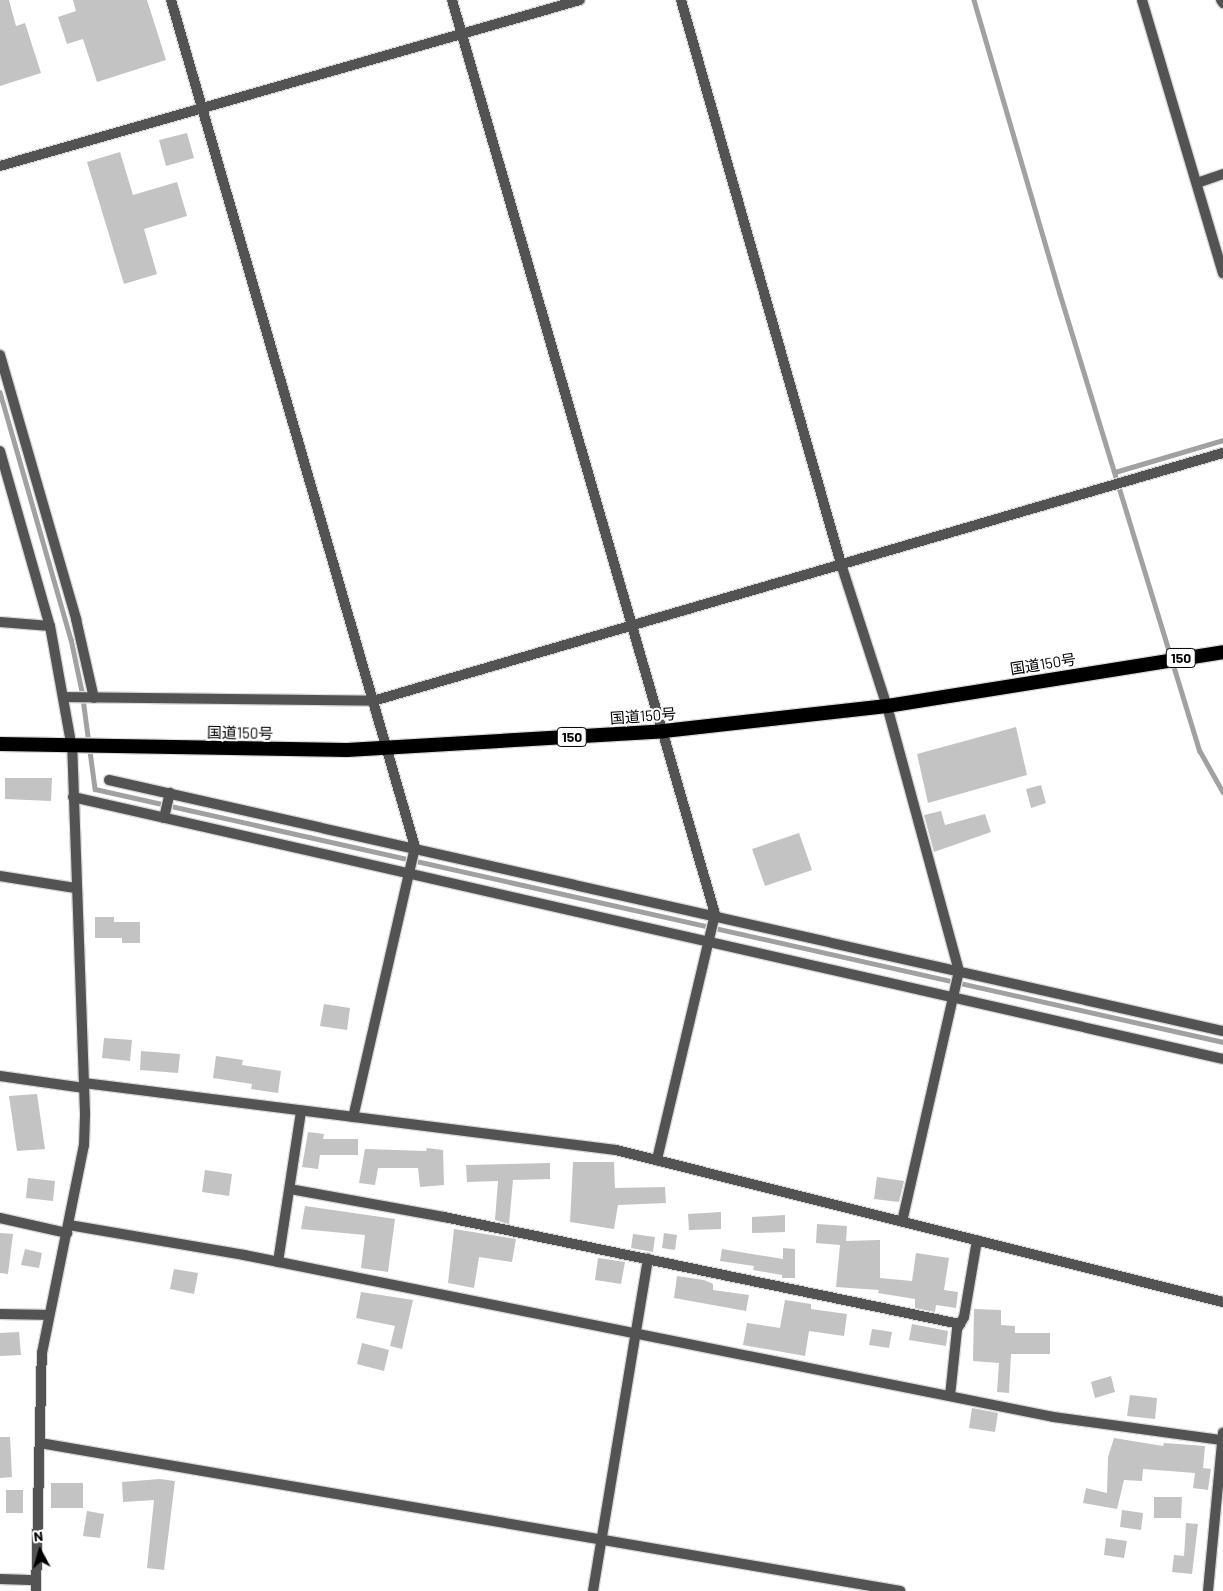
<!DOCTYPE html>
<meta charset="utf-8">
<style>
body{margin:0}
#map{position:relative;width:1223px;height:1591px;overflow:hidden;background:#fff;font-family:Barlow,"Noto Sans JP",sans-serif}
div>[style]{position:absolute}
.stream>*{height:4.5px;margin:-2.25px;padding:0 2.25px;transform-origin:2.25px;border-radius:2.25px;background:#a1a1a1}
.building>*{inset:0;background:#c3c3c3}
.roads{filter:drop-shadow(1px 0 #dbdbdb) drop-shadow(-1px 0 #dbdbdb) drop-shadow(0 1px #dbdbdb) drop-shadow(0 -1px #dbdbdb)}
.minor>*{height:10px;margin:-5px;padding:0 5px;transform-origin:5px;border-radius:5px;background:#535353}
.tertiary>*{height:10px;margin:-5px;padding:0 5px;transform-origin:5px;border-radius:5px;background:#535353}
.trunk>*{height:14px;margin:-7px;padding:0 7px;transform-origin:7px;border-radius:7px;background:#000}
span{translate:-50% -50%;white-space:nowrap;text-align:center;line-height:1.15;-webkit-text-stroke:4px #fff;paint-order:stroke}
.shield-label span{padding:1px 4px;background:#fff;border:1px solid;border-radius:4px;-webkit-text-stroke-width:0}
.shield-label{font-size:14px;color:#000;font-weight:700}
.street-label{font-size:15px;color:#000}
.north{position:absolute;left:15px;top:1526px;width:50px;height:50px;-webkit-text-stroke:4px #fff;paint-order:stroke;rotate:354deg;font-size:14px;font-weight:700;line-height:20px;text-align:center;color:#000}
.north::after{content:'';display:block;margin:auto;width:18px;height:22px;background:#000;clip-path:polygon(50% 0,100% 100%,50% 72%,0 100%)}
</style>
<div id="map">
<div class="stream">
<div style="left:974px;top:0;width:306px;rotate:73.7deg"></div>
<div style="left:1060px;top:294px;width:478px;rotate:73deg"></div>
<div style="left:1200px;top:751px;width:47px;rotate:60.7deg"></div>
<div style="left:0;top:392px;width:257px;rotate:74deg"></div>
<div style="left:71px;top:639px;width:53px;rotate:78.1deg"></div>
<div style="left:82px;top:691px;width:99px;rotate:82.4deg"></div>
<div style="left:95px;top:789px;width:1156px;rotate:12.64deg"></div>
<div style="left:1115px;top:472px;width:113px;rotate:-16.5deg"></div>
</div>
<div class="building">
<div style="clip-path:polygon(0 0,9px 0,16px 26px,25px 23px,41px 73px,0 86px)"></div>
<div style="clip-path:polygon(73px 0,147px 0,166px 60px,97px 82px,83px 39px,67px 44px,58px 17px,76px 11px)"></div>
<div style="clip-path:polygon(187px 133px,194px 158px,166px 166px,159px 140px)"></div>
<div style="clip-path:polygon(120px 152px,133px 195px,177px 182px,187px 216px,144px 229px,157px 274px,124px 284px,87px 162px)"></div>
<div style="clip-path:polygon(1016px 727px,1027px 775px,928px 803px,917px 754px)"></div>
<div style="clip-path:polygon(5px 778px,52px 778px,51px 801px,5px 799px)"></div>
<div style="clip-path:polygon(1041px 785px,1046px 803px,1031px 808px,1026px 789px)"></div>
<div style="clip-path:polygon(941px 811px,945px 825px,985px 814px,991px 832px,934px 852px,924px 815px)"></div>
<div style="clip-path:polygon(799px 833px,812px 870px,765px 886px,752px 849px)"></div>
<div style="clip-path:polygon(95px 917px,114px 917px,114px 922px,140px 922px,140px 943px,122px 943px,122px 938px,95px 938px)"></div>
<div style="clip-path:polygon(324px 1004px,350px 1008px,347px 1030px,320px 1026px)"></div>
<div style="clip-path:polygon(104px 1038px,132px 1040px,130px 1061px,102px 1058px)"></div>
<div style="clip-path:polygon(141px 1051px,180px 1054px,178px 1073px,140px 1070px)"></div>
<div style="clip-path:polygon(216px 1056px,243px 1060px,242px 1065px,281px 1071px,278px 1093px,251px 1089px,252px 1084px,213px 1078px)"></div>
<div style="clip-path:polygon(37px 1094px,45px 1149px,17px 1151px,9px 1096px)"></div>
<div style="clip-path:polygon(308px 1132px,324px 1134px,323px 1139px,358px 1139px,358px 1155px,320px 1155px,318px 1169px,302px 1167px)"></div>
<div style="clip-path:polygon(427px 1148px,443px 1150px,444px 1185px,420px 1187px,418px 1168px,378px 1168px,375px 1185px,359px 1183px,365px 1149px,426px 1151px)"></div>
<div style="clip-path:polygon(573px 1162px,614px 1162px,615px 1188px,665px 1187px,666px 1203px,618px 1205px,614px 1229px,570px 1222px)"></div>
<div style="clip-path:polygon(550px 1163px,550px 1179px,513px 1180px,509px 1224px,495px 1220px,498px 1181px,467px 1182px,466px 1165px)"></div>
<div style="clip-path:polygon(205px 1170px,232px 1174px,229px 1196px,202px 1192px)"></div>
<div style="clip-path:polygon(877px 1177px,904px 1181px,899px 1202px,874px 1199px)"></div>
<div style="clip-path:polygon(28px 1178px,55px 1181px,53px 1201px,26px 1198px)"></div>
<div style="clip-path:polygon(305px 1206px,395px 1219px,388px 1272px,361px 1268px,365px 1235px,301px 1229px)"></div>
<div style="clip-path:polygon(721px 1212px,721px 1229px,689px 1230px,688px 1214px)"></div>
<div style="clip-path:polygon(785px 1215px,785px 1232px,752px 1233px,752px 1217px)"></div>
<div style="clip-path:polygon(817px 1224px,847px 1226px,846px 1241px,880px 1240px,880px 1278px,912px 1281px,916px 1253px,949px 1258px,944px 1290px,958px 1292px,956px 1308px,936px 1305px,935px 1312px,915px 1308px,915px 1299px,878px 1293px,879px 1290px,836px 1287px,840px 1245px,816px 1243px)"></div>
<div style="clip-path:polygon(454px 1229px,516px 1239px,512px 1262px,479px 1257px,474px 1288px,448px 1283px)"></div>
<div style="clip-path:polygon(0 1233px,13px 1234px,8px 1274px,0 1273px)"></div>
<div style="clip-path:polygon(664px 1233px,677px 1235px,675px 1250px,662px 1248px)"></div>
<div style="clip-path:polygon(633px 1234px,655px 1237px,653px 1252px,631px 1248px)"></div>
<div style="clip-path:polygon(783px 1248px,795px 1249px,795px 1278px,782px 1278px,782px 1275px,753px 1270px,754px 1266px,720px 1261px,722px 1249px,783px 1259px)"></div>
<div style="clip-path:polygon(25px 1249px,42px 1253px,39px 1268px,21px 1265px)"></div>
<div style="clip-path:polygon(598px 1258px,625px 1262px,621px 1284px,595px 1280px)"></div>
<div style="clip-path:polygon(174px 1269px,198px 1273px,194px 1294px,170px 1289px)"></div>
<div style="clip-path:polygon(677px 1276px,704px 1280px,713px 1284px,713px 1290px,749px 1295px,746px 1311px,674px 1298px)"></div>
<div style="clip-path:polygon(361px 1292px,413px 1300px,402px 1349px,390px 1346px,395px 1326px,356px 1318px)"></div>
<div style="clip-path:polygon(785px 1300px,811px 1304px,811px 1309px,847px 1314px,844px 1336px,809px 1331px,805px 1356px,743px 1345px,747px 1323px,780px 1328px)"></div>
<div style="clip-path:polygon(974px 1309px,1001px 1310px,1001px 1325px,1015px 1326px,1015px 1333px,1050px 1333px,1050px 1354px,1011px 1354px,1009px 1393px,997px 1392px,999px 1363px,973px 1361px)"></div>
<div style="clip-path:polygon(912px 1324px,948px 1331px,946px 1346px,909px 1340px)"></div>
<div style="clip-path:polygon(872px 1329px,892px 1332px,889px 1348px,869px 1345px)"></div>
<div style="clip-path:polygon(19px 1332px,21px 1355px,0 1356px,0 1333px)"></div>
<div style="clip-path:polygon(362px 1343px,389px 1350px,384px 1371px,357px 1364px)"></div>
<div style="clip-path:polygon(1111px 1376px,1115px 1392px,1095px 1398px,1091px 1382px)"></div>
<div style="clip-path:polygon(1130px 1395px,1157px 1398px,1155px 1419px,1127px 1416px)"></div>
<div style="clip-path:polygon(972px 1408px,998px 1413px,995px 1432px,969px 1428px)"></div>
<div style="clip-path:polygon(0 1437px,10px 1437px,12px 1477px,0 1478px)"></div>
<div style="clip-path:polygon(1114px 1438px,1163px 1446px,1164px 1443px,1205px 1446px,1203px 1468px,1211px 1469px,1208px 1490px,1193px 1488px,1195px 1473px,1143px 1469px,1142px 1481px,1124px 1480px,1117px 1509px,1083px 1503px,1086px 1488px,1107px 1493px,1108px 1457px)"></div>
<div style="clip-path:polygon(160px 1479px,175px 1481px,164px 1570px,147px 1568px,154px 1500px,123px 1502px,122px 1482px)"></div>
<div style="clip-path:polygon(51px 1483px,83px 1483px,83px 1508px,51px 1508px)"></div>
<div style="clip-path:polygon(6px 1490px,23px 1490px,23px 1513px,6px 1513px)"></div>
<div style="clip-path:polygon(1154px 1497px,1182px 1497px,1181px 1518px,1154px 1518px)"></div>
<div style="clip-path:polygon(1122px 1510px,1143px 1513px,1141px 1530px,1120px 1527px)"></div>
<div style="clip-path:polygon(87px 1511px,104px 1514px,100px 1538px,83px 1536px)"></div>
<div style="clip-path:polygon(1186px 1523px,1198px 1524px,1192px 1574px,1172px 1572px,1174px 1555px,1184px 1556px)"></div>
<div style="clip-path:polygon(1106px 1538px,1127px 1541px,1124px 1558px,1104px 1555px)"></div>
</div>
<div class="roads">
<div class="minor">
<div style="left:171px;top:0;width:881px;rotate:73.93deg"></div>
<div style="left:415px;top:847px;width:277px;rotate:102.9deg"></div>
<div style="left:452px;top:0;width:951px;rotate:73.95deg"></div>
<div style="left:715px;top:914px;width:253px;rotate:103.3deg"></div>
<div style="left:681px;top:0;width:586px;rotate:74.16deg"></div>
<div style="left:841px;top:564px;width:149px;rotate:72.1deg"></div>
<div style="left:887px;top:706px;width:275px;rotate:74.8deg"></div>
<div style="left:959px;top:971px;width:257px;rotate:102.8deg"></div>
<div style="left:1221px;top:0;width:4px;rotate:56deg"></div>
<div style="left:0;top:166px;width:603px;rotate:-15.97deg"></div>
<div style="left:1197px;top:183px;width:28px;rotate:-19deg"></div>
<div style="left:0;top:355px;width:275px;rotate:73.9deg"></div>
<div style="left:76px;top:619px;width:81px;rotate:77.2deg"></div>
<div style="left:0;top:622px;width:50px;rotate:4.6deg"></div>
<div style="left:65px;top:697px;width:308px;rotate:0.7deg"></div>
<div style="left:373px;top:701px;width:885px;rotate:-16.27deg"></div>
<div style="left:109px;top:780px;width:1142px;rotate:12.7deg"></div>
<div style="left:73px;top:797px;width:1179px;rotate:12.83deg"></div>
<div style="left:164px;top:818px;width:26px;rotate:-77deg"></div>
<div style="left:0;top:876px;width:76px;rotate:9.1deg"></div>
<div style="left:0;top:1076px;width:85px;rotate:8.1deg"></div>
<div style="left:84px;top:1083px;width:536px;rotate:7.18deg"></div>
<div style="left:616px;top:1150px;width:626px;rotate:14.06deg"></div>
<div style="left:290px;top:1189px;width:157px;rotate:10.3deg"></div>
<div style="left:444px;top:1217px;width:527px;rotate:11.72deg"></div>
<div style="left:0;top:1218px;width:69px;rotate:12.6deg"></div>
<div style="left:69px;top:1225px;width:178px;rotate:9.7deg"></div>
<div style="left:244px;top:1255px;width:825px;rotate:11.32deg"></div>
<div style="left:1053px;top:1417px;width:171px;rotate:7.8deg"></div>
<div style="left:278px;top:1262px;width:153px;rotate:-81.3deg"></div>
<div style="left:0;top:1314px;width:48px;rotate:1.2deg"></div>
<div style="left:950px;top:1396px;width:67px;rotate:-84deg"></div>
<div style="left:957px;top:1329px;width:14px;rotate:-60deg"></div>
<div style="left:964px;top:1317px;width:78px;rotate:-80.4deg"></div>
<div style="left:40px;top:1443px;width:873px;rotate:9.76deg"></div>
<div style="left:0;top:1579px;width:36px;rotate:2deg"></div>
<div style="left:36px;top:1591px;width:238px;rotate:-88.6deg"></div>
<div style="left:42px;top:1353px;width:212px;rotate:-78.6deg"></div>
<div style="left:84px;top:1145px;width:32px;rotate:-88deg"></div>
<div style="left:85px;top:1113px;width:365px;rotate:-92deg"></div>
<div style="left:593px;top:1591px;width:337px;rotate:-80.6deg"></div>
</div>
<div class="tertiary">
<div style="left:1142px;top:0;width:285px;rotate:73.5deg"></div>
<div style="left:0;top:451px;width:182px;rotate:74.1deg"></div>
<div style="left:50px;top:626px;width:124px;rotate:79.8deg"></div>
<div style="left:1208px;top:1591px;width:159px;rotate:-84.6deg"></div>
</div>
<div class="trunk">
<div style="left:0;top:744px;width:347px;rotate:1deg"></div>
<div style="left:347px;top:750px;width:318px;rotate:-3.4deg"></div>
<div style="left:664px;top:731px;width:224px;rotate:-6.4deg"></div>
<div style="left:887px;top:706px;width:340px;rotate:-9.1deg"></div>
</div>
</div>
<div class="shield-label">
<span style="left:1181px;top:658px">150</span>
<span style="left:572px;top:737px">150</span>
</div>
<div class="street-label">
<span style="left:1043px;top:664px;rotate:-9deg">国道150号</span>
<span style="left:643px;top:716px;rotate:-4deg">国道150号</span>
<span style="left:240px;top:733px;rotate:1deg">国道150号</span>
</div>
<div class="north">N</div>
</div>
